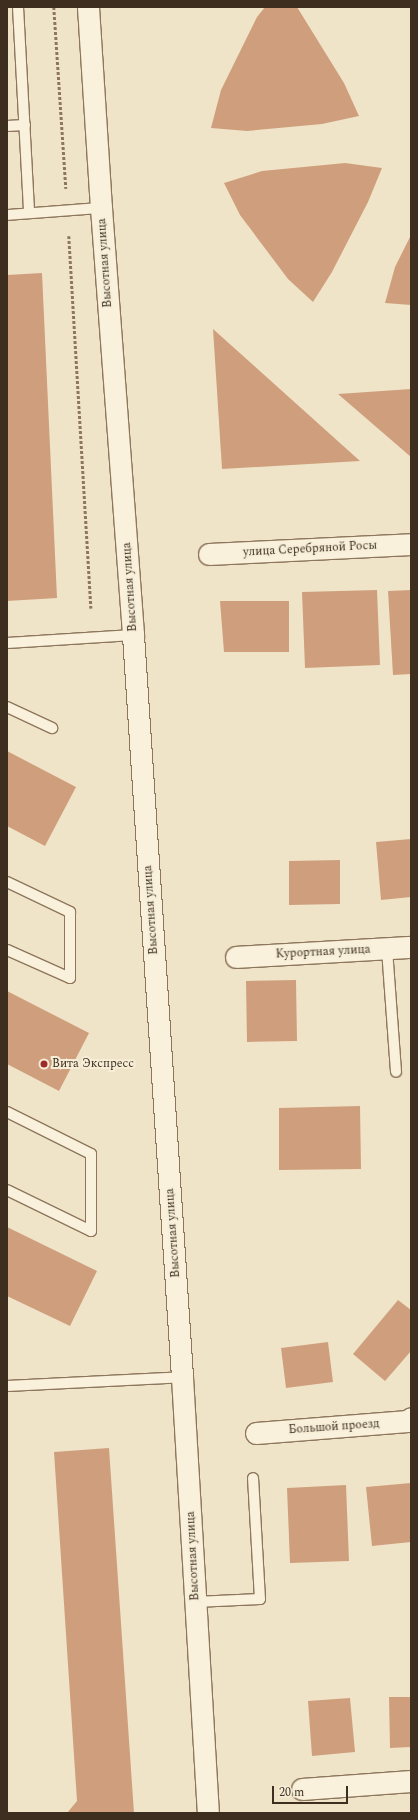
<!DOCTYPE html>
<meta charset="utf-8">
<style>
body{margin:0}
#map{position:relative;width:418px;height:1820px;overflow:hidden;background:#f0e4c8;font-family:Spectral,serif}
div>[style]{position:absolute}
.building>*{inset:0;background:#cf9f7d}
.path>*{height:2.5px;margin-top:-1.25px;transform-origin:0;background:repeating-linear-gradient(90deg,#8d765c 0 3px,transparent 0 5px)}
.roads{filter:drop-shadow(1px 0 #8d765c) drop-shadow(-1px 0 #8d765c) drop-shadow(0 1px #8d765c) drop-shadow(0 -1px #8d765c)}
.service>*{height:10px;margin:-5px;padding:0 5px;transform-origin:5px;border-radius:5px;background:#faf1dc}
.minor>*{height:21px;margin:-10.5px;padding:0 10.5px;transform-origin:10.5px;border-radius:10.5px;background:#faf1dc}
.dots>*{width:11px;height:11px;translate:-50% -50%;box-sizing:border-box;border:2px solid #f7eed8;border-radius:50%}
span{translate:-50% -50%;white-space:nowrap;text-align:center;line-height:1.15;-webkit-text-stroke:4px #f7eed8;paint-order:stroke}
.street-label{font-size:12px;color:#3d2e20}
.poi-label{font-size:12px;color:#3d2e20}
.left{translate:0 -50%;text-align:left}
.frame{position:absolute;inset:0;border:8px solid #3d2e20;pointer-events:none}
.scale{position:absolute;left:272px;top:1786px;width:76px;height:18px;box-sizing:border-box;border:2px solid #3d2e20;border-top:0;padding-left:5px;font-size:12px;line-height:14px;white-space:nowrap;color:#3d2e20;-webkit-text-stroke:3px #f7eed8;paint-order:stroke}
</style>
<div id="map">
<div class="building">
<div style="clip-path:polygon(265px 7px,297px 7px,344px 83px,359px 116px,322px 124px,247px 131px,211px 128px,221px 90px,257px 17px)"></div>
<div style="clip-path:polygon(345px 163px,382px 168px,368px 202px,332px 272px,313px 302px,288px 279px,240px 215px,224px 183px,262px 171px)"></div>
<div style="clip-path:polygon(411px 235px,411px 305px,385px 303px,395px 267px)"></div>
<div style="clip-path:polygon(42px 273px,57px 598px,7px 601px,7px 275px)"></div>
<div style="clip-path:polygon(213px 329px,360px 461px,222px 469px)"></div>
<div style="clip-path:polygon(411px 389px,411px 457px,338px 394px)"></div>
<div style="clip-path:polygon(377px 590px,380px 665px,305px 668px,302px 592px)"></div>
<div style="clip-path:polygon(411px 590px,411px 674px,393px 675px,388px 591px)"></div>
<div style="clip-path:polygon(220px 601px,289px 601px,289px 652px,224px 652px)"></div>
<div style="clip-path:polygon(7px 751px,76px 787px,45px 846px,7px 826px)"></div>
<div style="clip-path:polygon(411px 839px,411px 897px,381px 900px,376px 842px)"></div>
<div style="clip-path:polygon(340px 860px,340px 904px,289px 905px,289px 861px)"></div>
<div style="clip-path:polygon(296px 980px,297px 1041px,247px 1042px,246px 981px)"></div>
<div style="clip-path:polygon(7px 991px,89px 1033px,59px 1091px,7px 1064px)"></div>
<div style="clip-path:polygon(360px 1106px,361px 1169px,279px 1170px,279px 1108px)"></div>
<div style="clip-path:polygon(7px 1227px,97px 1271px,70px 1326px,7px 1296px)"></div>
<div style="clip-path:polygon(398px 1300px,411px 1310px,411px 1351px,385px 1381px,353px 1354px)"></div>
<div style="clip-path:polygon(328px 1342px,333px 1382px,286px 1388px,281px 1348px)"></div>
<div style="clip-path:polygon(109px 1448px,134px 1813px,67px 1813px,77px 1801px,54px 1452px)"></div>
<div style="clip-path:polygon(411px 1483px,411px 1542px,372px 1546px,366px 1487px)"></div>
<div style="clip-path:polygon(346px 1485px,349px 1561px,290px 1563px,287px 1488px)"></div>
<div style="clip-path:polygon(389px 1697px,411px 1697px,411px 1747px,390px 1748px)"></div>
<div style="clip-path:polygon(350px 1698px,355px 1752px,312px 1756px,308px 1701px)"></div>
</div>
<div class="path">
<div style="left:54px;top:7px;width:182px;rotate:86.2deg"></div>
<div style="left:69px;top:236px;width:373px;rotate:86.6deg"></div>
</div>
<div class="roads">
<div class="service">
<div style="left:18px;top:7px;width:206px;rotate:86.9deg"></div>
<div style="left:7px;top:126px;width:18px;rotate:-3deg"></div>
<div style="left:7px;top:215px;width:94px;rotate:-4.3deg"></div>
<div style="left:7px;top:643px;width:126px;rotate:-3.6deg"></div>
<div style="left:7px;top:707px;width:50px;rotate:25deg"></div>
<div style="left:7px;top:882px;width:70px;rotate:25.5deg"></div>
<div style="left:70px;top:912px;width:66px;rotate:90deg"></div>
<div style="left:70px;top:978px;width:69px;rotate:-156deg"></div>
<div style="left:387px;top:949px;width:123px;rotate:85.8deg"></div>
<div style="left:7px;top:1112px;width:94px;rotate:26.6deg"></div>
<div style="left:91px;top:1154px;width:77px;rotate:90deg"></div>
<div style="left:91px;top:1231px;width:93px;rotate:-154deg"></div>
<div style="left:7px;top:1386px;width:175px;rotate:-2.9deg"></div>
<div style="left:195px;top:1602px;width:65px;rotate:-2.6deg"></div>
<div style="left:260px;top:1599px;width:121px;rotate:-93.3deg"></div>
</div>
<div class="minor">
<div style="left:88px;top:7px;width:201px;rotate:86.3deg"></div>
<div style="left:101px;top:208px;width:428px;rotate:85.7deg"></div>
<div style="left:133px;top:635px;width:744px;rotate:86.22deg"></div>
<div style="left:182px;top:1377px;width:437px;rotate:86.6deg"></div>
<div style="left:209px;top:554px;width:202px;rotate:-2.8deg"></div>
<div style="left:236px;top:957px;width:175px;rotate:-3.3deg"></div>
<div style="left:256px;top:1433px;width:152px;rotate:-4.5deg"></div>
<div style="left:408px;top:1421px;width:4px;rotate:-45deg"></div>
<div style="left:302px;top:1789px;width:109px;rotate:-4.2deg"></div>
</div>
</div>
<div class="dots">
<div style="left:44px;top:1064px;background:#9e2a2b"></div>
</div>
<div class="street-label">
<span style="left:105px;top:263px;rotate:-94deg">Высотная улица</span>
<span style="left:310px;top:549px;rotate:-3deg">улица Серебряной Росы</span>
<span style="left:130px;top:587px;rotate:-94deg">Высотная улица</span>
<span style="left:151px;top:910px;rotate:-94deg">Высотная улица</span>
<span style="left:323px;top:952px;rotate:-3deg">Курортная улица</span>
<span style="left:173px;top:1233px;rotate:-94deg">Высотная улица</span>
<span style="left:334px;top:1427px;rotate:-4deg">Большой проезд</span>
<span style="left:193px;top:1556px;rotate:-93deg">Высотная улица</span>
</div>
<div class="poi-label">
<span class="left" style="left:52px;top:1064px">Вита Экспресс</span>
</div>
<div class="frame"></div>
<div class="scale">20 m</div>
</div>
